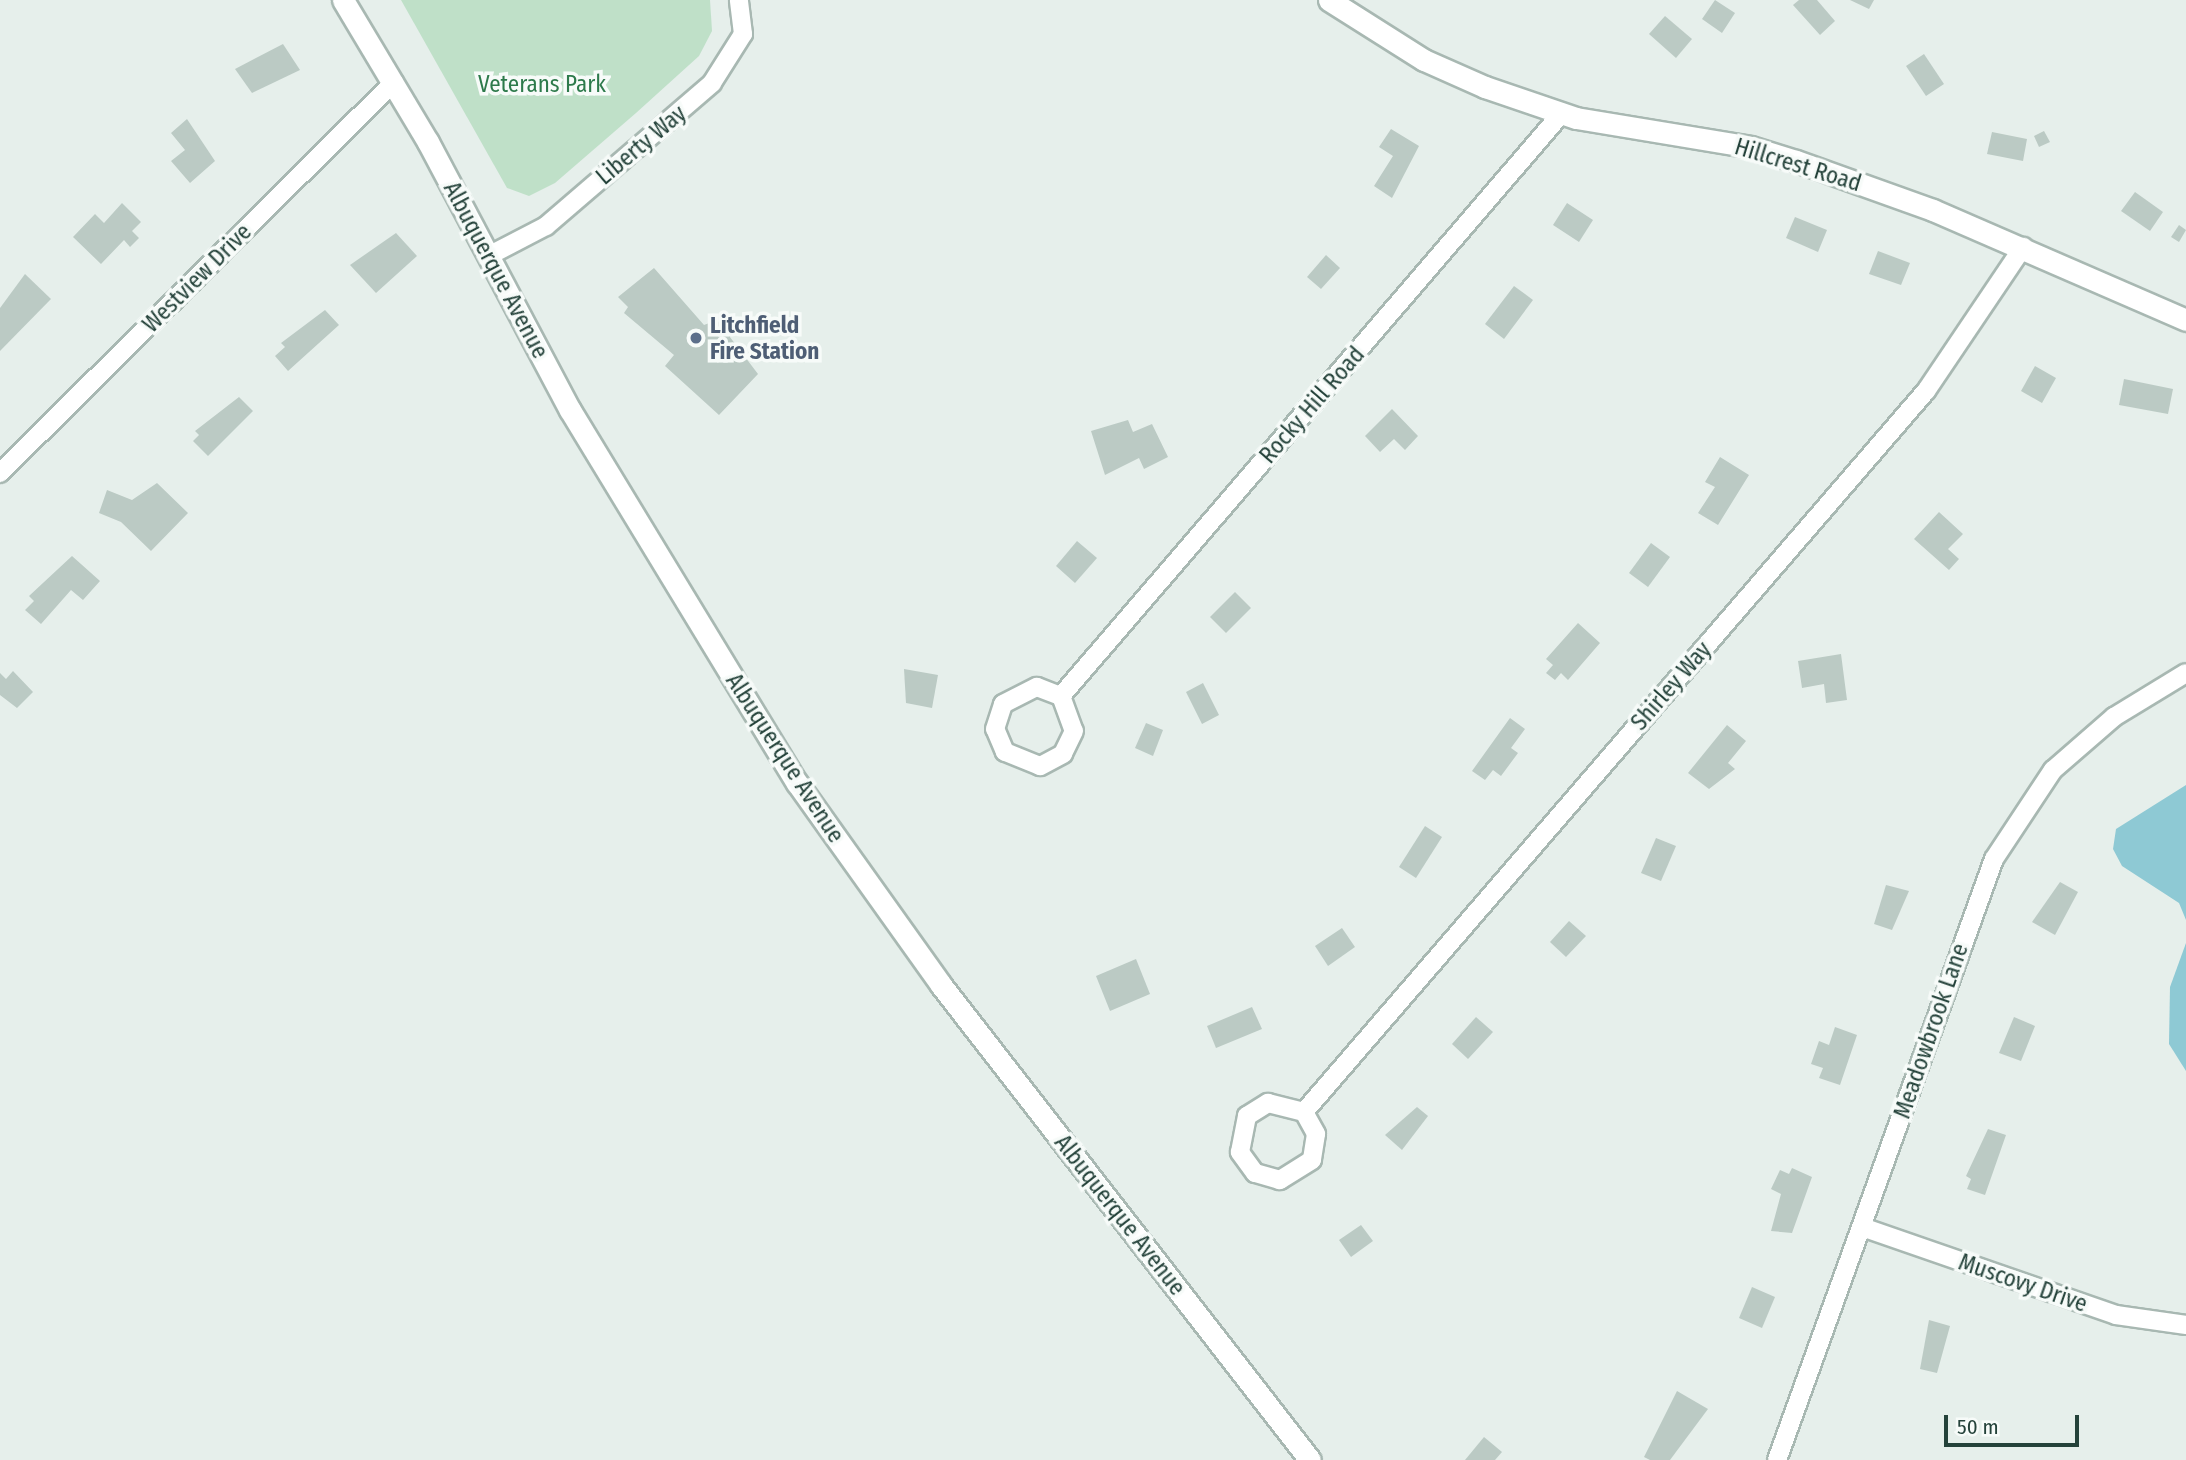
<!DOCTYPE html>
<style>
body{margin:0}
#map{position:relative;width:2186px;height:1460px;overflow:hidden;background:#e6efeb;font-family:"Fira Sans Condensed",sans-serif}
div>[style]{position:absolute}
.green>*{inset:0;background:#bfe0c8}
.water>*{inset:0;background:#8ec9d4}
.building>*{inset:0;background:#bbcac4}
.roads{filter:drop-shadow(2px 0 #a8b8b2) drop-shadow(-2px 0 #a8b8b2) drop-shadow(0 2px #a8b8b2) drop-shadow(0 -2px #a8b8b2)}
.street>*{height:18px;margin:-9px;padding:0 9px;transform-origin:9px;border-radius:9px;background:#fff}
.secondary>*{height:21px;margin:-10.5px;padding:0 10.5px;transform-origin:10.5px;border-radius:10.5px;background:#fff}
.dots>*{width:19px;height:19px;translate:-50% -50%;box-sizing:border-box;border:4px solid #f7fbf9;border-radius:50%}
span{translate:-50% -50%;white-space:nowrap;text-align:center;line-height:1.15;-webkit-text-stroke:7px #f7fbf9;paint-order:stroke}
.park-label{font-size:23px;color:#2d7a4b}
.street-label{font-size:23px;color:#24423a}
.service-label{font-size:23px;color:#4e5e75;font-weight:700}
.left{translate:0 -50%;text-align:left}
.scale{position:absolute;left:1944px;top:1415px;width:135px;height:32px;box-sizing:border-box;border:4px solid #24423a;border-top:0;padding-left:9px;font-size:21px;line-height:24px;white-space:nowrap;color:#24423a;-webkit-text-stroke:5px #f7fbf9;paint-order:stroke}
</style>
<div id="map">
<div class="green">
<div style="clip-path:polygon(401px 0,710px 0,712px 31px,699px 56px,636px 113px,555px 183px,529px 196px,507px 188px)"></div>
</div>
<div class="water">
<div style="clip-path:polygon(2186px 785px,2186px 920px,2179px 903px,2122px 866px,2113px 849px,2116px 829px)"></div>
<div style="clip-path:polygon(2186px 943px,2186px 1071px,2169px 1044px,2170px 987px)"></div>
</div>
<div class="building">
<div style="clip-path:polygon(1715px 0,1735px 13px,1722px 33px,1702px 19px)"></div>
<div style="clip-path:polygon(1799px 0,1817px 0,1835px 21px,1820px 35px,1793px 5px)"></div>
<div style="clip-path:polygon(1850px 0,1874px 0,1869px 9px)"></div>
<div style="clip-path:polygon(1665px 16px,1692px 39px,1676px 58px,1649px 34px)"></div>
<div style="clip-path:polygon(283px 44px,300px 70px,252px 93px,235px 69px)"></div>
<div style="clip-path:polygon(1924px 54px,1944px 84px,1926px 96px,1906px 66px)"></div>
<div style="clip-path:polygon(187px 119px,215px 161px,190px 183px,171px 161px,185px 150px,171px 133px)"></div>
<div style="clip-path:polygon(1391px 129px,1419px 146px,1392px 198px,1374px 186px,1393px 156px,1379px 147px)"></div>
<div style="clip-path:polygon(2044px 131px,2050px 142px,2039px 147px,2034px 136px)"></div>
<div style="clip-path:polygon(1992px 132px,2027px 139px,2023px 161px,1987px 154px)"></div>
<div style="clip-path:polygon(2135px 192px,2163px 212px,2150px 231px,2121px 211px)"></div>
<div style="clip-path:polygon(122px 203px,141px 222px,132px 231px,139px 238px,130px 247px,124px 240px,101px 264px,73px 237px,95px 214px,104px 223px)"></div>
<div style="clip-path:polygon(1567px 203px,1593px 220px,1579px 242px,1553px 225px)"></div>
<div style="clip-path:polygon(1795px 217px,1827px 230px,1818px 252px,1786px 238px)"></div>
<div style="clip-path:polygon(2179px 225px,2186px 230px,2179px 242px,2171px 237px)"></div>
<div style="clip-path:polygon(396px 233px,417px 256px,376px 293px,350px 265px)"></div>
<div style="clip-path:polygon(1878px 251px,1910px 263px,1901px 285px,1869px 274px)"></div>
<div style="clip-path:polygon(1326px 255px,1340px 268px,1321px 289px,1307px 277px)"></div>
<div style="clip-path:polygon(654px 268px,704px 325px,717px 320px,758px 374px,719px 415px,665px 366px,674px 355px,624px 313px,628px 307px,618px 297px)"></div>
<div style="clip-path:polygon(25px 274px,51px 299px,0 351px,0 308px)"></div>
<div style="clip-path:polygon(1514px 286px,1533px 300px,1504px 339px,1485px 324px)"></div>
<div style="clip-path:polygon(325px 310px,339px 325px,288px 371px,275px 356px,285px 347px,281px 343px)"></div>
<div style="clip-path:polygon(2035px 366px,2056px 378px,2042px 403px,2021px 391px)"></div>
<div style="clip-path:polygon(2124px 379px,2173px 389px,2168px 414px,2119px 405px)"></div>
<div style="clip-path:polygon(239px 397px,253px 411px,208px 456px,193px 441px,199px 435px,195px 431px)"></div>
<div style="clip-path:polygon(1392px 409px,1418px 436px,1405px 450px,1394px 439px,1380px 452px,1365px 436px)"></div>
<div style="clip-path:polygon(1128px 420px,1133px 432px,1152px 424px,1168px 457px,1144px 469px,1139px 458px,1105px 475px,1091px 431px)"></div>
<div style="clip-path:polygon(1720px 457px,1749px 475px,1718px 525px,1698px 513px,1715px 487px,1705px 482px)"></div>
<div style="clip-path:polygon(157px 483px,188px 513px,151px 551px,121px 522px,99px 513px,107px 490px,132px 500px)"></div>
<div style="clip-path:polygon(1939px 512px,1963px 534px,1948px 549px,1959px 559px,1949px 570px,1914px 539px)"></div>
<div style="clip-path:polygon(1077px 541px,1097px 558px,1075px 583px,1056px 566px)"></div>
<div style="clip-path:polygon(1651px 543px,1670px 557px,1648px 587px,1629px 573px)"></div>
<div style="clip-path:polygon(72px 556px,100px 581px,83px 600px,71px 590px,41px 624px,25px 610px,34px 601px,29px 596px)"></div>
<div style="clip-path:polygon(1235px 592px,1251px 608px,1226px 633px,1210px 617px)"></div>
<div style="clip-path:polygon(1578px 623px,1600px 643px,1568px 680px,1561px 673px,1555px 680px,1546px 673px,1553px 665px,1546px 659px)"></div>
<div style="clip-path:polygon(1841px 654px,1847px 700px,1826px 703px,1824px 684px,1802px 688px,1798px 661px)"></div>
<div style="clip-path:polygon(904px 669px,938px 675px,932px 708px,906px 703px)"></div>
<div style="clip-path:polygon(13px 671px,33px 692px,17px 708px,0 695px,0 673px,6px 679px)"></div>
<div style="clip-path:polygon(1203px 683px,1219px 715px,1202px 724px,1186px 692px)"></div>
<div style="clip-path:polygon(1510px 718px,1525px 729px,1511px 748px,1518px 753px,1501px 776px,1493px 770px,1485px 780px,1472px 771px)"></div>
<div style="clip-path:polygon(1146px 723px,1163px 730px,1153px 756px,1135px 748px)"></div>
<div style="clip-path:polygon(1727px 725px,1746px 741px,1728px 763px,1735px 769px,1709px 789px,1688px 773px)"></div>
<div style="clip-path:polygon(1425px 826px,1442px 837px,1416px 878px,1399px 867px)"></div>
<div style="clip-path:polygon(1656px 838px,1676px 846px,1661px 881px,1641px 873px)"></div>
<div style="clip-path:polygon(2060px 882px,2078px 892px,2055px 935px,2032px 922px)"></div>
<div style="clip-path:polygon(1886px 885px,1909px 891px,1892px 930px,1874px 924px)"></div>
<div style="clip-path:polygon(1569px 921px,1586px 936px,1566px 957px,1550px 942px)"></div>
<div style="clip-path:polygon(1342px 928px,1355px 947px,1328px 966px,1315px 946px)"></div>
<div style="clip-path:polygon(1136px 959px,1150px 994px,1110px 1011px,1096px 976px)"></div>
<div style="clip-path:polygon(1252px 1007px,1262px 1029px,1216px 1048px,1207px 1026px)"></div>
<div style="clip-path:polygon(1476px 1017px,1493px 1032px,1468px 1059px,1452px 1044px)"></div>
<div style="clip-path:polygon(2014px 1017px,2035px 1026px,2021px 1061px,1999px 1053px)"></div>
<div style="clip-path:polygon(1835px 1027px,1857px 1035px,1840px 1085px,1819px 1078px,1823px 1068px,1811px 1064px,1819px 1041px,1829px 1045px)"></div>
<div style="clip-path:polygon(1417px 1107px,1428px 1116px,1402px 1150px,1385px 1135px)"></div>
<div style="clip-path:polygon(1988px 1129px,2006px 1135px,1985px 1195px,1967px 1189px,1971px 1179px,1966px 1176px)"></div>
<div style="clip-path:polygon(1792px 1168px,1812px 1177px,1792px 1233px,1771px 1231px,1781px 1194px,1771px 1189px,1780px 1170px,1789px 1174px)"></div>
<div style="clip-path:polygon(1361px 1225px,1373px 1241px,1351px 1257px,1339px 1240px)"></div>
<div style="clip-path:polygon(1752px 1287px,1775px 1297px,1762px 1328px,1739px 1318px)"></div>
<div style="clip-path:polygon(1929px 1320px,1950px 1326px,1937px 1373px,1920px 1369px)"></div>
<div style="clip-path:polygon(1677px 1391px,1708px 1409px,1670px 1460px,1650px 1460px,1644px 1457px)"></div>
<div style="clip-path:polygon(1484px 1437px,1502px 1452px,1495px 1460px,1465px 1460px)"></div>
</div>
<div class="roads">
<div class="street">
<div style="left:490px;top:255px;width:63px;rotate:-27.4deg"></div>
<div style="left:546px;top:226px;width:219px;rotate:-40.7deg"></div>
<div style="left:712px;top:83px;width:58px;rotate:-57.7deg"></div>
<div style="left:743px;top:34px;width:34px;rotate:-97deg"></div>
<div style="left:0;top:473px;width:555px;rotate:-44.78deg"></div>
<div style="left:1061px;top:696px;width:37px;rotate:70deg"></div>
<div style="left:1074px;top:731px;width:25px;rotate:116deg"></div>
<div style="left:1063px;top:754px;width:26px;rotate:152deg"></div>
<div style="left:1040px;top:766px;width:38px;rotate:-158deg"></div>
<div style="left:1005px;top:752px;width:25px;rotate:-113deg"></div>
<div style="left:995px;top:729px;width:26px;rotate:-72deg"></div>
<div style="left:1003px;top:704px;width:38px;rotate:-27deg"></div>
<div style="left:1037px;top:687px;width:26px;rotate:21deg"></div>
<div style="left:1061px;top:696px;width:769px;rotate:-49.33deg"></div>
<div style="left:1304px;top:1112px;width:25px;rotate:61deg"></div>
<div style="left:1316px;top:1134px;width:26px;rotate:99deg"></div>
<div style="left:1312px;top:1160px;width:38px;rotate:148deg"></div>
<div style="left:1280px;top:1180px;width:26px;rotate:-164deg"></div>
<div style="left:1255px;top:1173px;width:26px;rotate:-126deg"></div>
<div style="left:1240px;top:1152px;width:37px;rotate:-79deg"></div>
<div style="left:1247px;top:1116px;width:25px;rotate:-32deg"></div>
<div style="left:1268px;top:1103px;width:37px;rotate:14deg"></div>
<div style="left:1304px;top:1112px;width:952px;rotate:-49.22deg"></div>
<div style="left:1926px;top:391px;width:174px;rotate:-56deg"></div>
<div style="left:1862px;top:1227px;width:269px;rotate:19.1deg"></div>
<div style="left:2116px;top:1315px;width:71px;rotate:8.1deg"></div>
<div style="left:1777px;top:1460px;width:639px;rotate:-70.15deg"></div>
<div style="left:1994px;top:859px;width:107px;rotate:-56.5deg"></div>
<div style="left:2053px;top:770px;width:81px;rotate:-41deg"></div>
<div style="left:2114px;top:717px;width:84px;rotate:-31.4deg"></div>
</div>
<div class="secondary">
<div style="left:343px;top:0;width:165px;rotate:59.1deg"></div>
<div style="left:428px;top:142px;width:303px;rotate:62.1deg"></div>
<div style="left:570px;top:410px;width:437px;rotate:58.7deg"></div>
<div style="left:797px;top:783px;width:248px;rotate:54.5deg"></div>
<div style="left:941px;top:985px;width:601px;rotate:52.16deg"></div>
<div style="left:1329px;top:0;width:112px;rotate:32.3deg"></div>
<div style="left:1424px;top:60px;width:67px;rotate:23.9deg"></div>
<div style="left:1485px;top:87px;width:96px;rotate:18.8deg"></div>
<div style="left:1576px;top:118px;width:177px;rotate:9.4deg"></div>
<div style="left:1751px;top:147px;width:47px;rotate:17.3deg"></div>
<div style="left:1796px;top:161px;width:145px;rotate:19.7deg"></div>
<div style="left:1933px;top:210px;width:276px;rotate:23.5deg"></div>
</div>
</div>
<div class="dots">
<div style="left:696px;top:338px;background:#5c6f8a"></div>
</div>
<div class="park-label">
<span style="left:542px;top:84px">Veterans Park</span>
</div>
<div class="street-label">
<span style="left:641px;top:145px;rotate:-40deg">Liberty Way</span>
<span style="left:1798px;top:165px;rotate:17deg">Hillcrest Road</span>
<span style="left:496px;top:270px;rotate:62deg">Albuquerque Avenue</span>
<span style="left:197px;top:278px;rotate:-45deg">Westview Drive</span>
<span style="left:1312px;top:405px;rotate:-49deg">Rocky Hill Road</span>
<span style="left:1671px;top:686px;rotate:-49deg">Shirley Way</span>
<span style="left:785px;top:758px;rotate:57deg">Albuquerque Avenue</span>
<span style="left:1931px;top:1031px;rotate:-71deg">Meadowbrook Lane</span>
<span style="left:1120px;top:1215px;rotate:52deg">Albuquerque Avenue</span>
<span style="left:2023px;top:1283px;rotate:19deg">Muscovy Drive</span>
</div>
<div class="service-label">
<span class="left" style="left:710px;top:338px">Litchfield<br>Fire Station</span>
</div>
<div class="scale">50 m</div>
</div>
